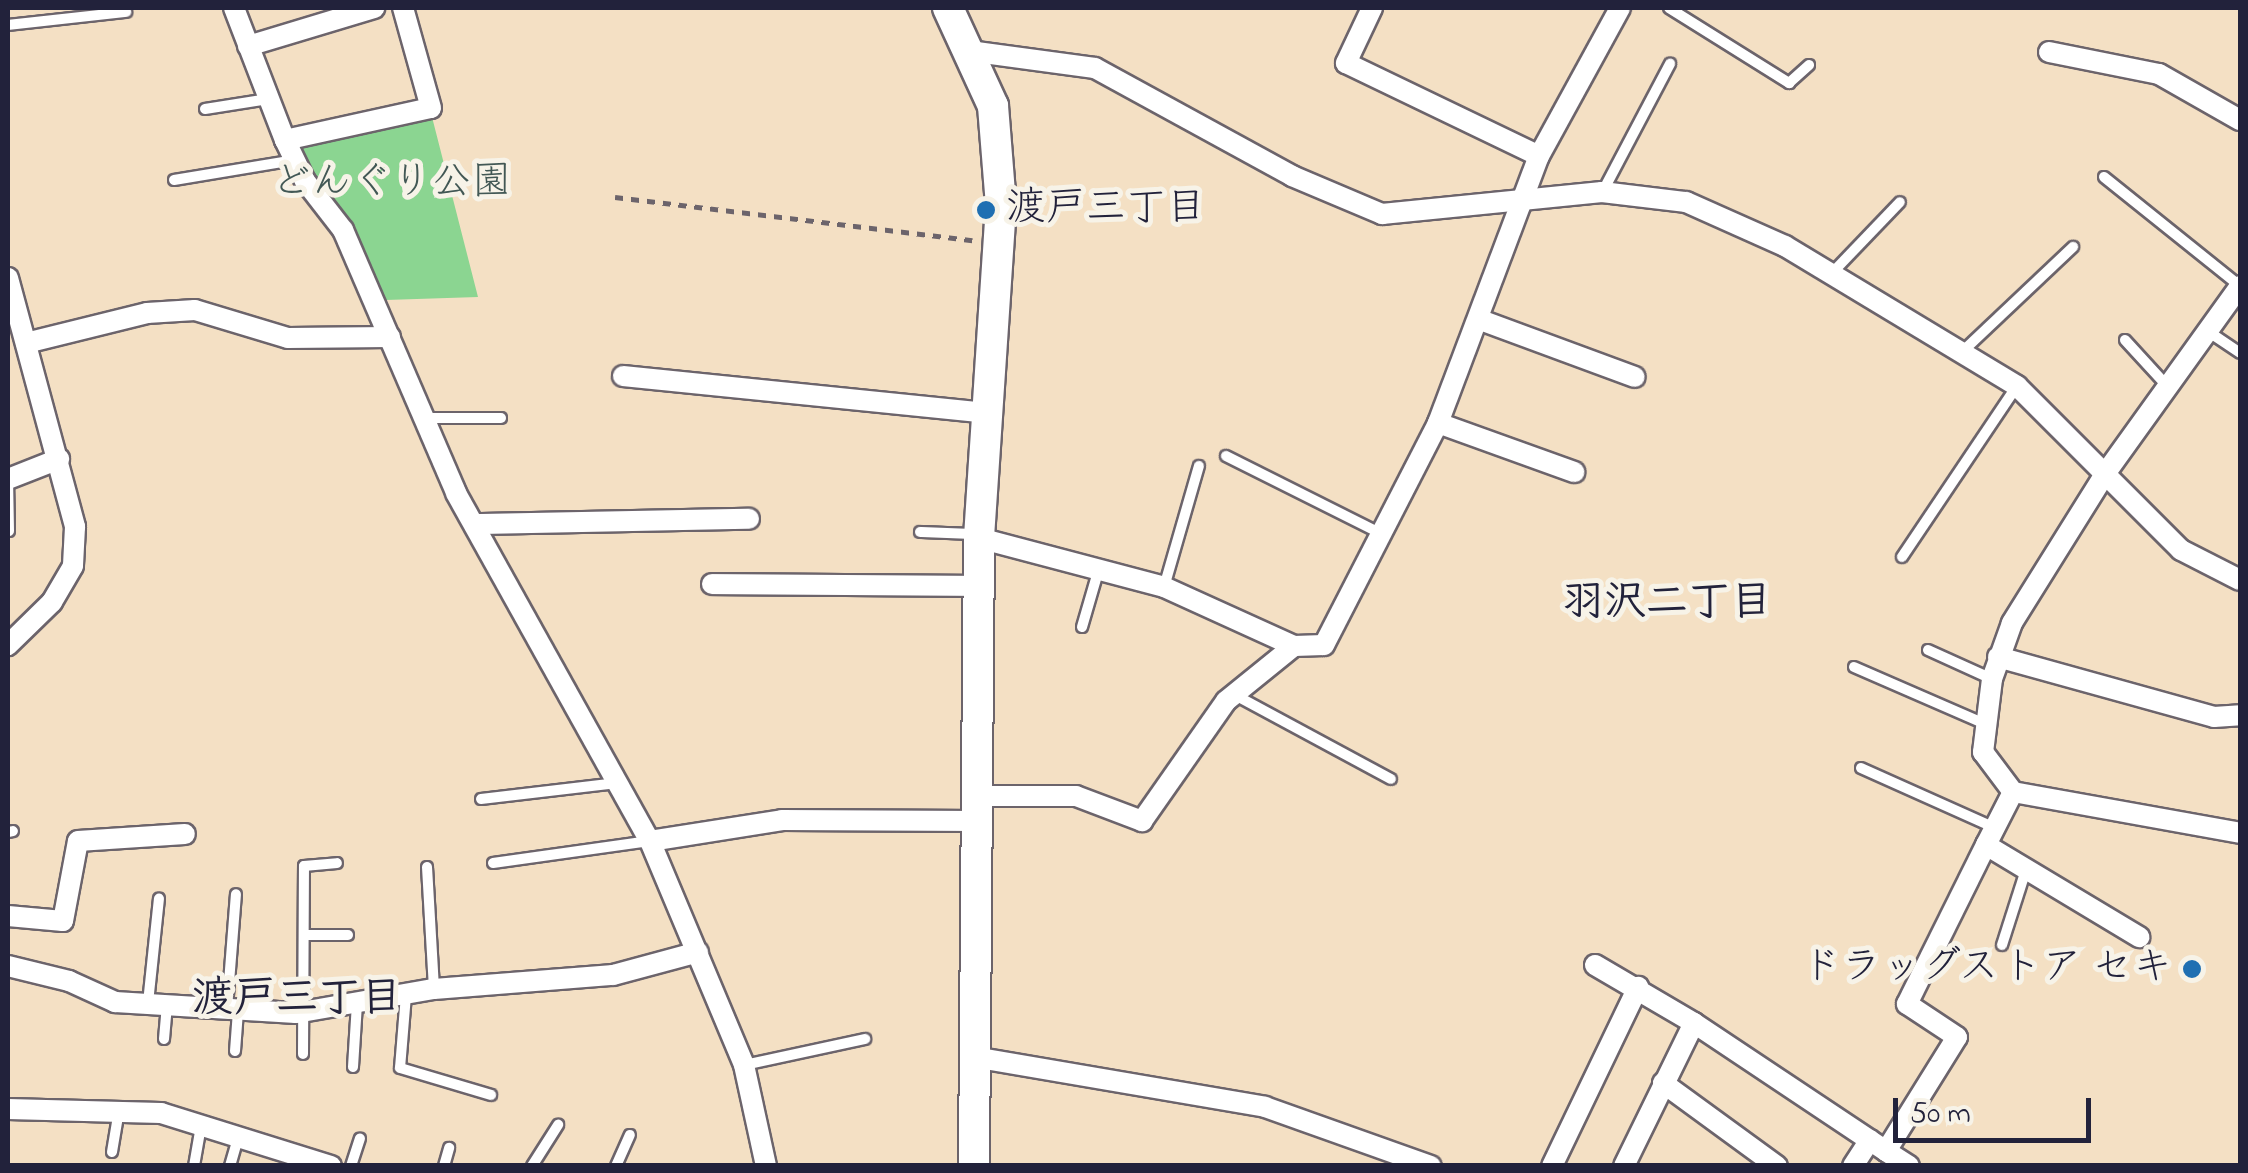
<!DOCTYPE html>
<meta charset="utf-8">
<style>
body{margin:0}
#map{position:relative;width:2248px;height:1173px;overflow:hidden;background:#f4e0c4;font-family:"Indie Flower","Klee One",sans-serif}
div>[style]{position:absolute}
.green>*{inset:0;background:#8bd591}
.path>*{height:5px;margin-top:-2.5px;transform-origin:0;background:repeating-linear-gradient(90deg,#6c646b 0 8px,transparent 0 16px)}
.roads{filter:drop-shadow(2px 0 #6c646b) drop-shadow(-2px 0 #6c646b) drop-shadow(0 2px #6c646b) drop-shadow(0 -2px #6c646b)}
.lane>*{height:10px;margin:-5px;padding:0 5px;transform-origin:5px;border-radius:5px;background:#fff}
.street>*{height:20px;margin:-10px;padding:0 10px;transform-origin:10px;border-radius:10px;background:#fff}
.secondary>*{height:30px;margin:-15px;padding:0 15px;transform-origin:15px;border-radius:15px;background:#fff}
.dots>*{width:28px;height:28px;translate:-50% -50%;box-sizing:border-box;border:5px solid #f7f3e8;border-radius:50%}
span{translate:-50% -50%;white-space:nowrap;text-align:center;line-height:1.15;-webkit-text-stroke:10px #f7f3e8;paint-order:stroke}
.park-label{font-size:40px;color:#425855}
.poi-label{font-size:40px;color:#22223b}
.left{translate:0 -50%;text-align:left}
.right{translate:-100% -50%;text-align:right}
.neighbourhood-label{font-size:42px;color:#22223b;font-weight:700}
.frame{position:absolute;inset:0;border:10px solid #22223b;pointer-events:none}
.scale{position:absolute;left:1893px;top:1098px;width:198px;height:45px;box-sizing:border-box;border:5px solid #22223b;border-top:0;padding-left:12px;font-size:30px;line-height:35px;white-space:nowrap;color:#22223b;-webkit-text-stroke:8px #f7f3e8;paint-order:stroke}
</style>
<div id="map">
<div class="green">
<div style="clip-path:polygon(432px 117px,478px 297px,386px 300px,351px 224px,315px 180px,300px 146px)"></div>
</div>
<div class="path">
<div style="left:615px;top:197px;width:360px;rotate:6.9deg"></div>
</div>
<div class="roads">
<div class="lane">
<div style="left:1669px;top:8px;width:142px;rotate:32deg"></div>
<div style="left:1789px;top:83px;width:27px;rotate:-42deg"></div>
<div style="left:8px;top:25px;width:119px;rotate:-6.3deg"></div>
<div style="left:205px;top:109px;width:64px;rotate:-9deg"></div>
<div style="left:2104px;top:177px;width:174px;rotate:38.7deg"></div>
<div style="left:174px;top:180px;width:123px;rotate:-9.4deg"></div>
<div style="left:1603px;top:191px;width:144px;rotate:-62.2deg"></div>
<div style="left:1832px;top:273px;width:98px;rotate:-46.2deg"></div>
<div style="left:2209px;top:332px;width:37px;rotate:34deg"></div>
<div style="left:2125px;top:340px;width:65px;rotate:47.5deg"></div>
<div style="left:1962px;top:352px;width:153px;rotate:-43.4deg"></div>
<div style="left:424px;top:418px;width:77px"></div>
<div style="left:1226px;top:456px;width:174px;rotate:26.6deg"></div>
<div style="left:8px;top:479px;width:52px;rotate:88.9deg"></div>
<div style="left:920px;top:532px;width:54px;rotate:2.1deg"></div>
<div style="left:1902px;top:557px;width:206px;rotate:-56.1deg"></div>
<div style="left:1164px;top:587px;width:126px;rotate:-73.9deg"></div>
<div style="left:1082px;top:627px;width:57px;rotate:-73.8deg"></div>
<div style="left:1928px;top:650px;width:70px;rotate:24.4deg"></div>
<div style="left:1854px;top:667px;width:143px;rotate:23.5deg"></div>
<div style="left:1235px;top:695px;width:177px;rotate:28.3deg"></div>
<div style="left:1861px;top:768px;width:147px;rotate:24.1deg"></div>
<div style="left:481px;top:799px;width:137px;rotate:-6.7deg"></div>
<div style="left:8px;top:832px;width:5px;rotate:-11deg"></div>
<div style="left:493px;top:863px;width:158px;rotate:-8deg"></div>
<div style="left:427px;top:867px;width:122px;rotate:86.7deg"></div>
<div style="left:304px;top:935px;width:44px"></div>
<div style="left:2002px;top:945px;width:79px;rotate:-72.3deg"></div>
<div style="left:406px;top:995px;width:73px;rotate:94.7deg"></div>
<div style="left:400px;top:1068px;width:95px;rotate:16.5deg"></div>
<div style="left:148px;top:1003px;width:105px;rotate:-84deg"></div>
<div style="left:227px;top:1008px;width:114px;rotate:-85.5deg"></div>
<div style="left:164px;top:1039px;width:33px;rotate:-85deg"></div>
<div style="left:235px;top:1051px;width:40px;rotate:-85.7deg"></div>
<div style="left:303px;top:1054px;width:188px;rotate:-89.7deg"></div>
<div style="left:304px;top:866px;width:33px;rotate:-5deg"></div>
<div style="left:744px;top:1065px;width:124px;rotate:-12.1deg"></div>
<div style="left:353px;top:1067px;width:64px;rotate:-86.4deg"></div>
<div style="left:112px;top:1152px;width:43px;rotate:-80.5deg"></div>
<div style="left:194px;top:1166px;width:41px;rotate:-80.1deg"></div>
<div style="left:230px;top:1166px;width:29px;rotate:-74deg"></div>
<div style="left:351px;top:1166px;width:29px;rotate:-72deg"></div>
<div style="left:444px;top:1166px;width:19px;rotate:-74deg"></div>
<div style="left:532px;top:1166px;width:49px;rotate:-57.6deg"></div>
<div style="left:616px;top:1166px;width:34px;rotate:-66deg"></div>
</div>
<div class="street">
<div style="left:234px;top:8px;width:142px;rotate:68.9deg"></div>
<div style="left:285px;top:140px;width:46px;rotate:64deg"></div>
<div style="left:305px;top:181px;width:62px;rotate:52.2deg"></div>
<div style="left:343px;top:230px;width:286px;rotate:66.7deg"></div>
<div style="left:456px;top:493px;width:398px;rotate:60.9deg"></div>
<div style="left:650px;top:841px;width:243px;rotate:67.2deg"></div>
<div style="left:744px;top:1065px;width:103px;rotate:77.7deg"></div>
<div style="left:1372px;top:8px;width:61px;rotate:115.3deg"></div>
<div style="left:1346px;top:63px;width:214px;rotate:25.7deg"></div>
<div style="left:248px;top:46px;width:132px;rotate:-16.8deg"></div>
<div style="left:969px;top:51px;width:127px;rotate:7.7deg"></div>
<div style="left:1095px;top:68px;width:225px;rotate:28.7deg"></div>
<div style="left:1292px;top:176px;width:98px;rotate:22.9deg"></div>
<div style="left:1382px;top:214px;width:221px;rotate:-5.7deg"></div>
<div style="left:1602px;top:192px;width:85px;rotate:6.8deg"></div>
<div style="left:1686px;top:202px;width:108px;rotate:24deg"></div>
<div style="left:1785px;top:246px;width:271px;rotate:31.1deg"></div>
<div style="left:2017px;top:386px;width:232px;rotate:45deg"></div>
<div style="left:2181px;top:550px;width:66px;rotate:27deg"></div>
<div style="left:2049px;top:52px;width:112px;rotate:11.3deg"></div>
<div style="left:2159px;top:74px;width:93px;rotate:29.6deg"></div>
<div style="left:285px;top:140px;width:149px;rotate:-12.4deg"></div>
<div style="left:431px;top:108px;width:104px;rotate:-105.6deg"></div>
<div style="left:8px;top:278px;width:258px;rotate:74.9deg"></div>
<div style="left:75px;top:527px;width:39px;rotate:93deg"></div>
<div style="left:73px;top:566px;width:42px;rotate:120.3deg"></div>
<div style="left:52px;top:602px;width:62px;rotate:135.7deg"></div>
<div style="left:2240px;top:286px;width:231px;rotate:125.7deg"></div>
<div style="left:2105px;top:474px;width:176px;rotate:122deg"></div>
<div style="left:2012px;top:623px;width:59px;rotate:109.7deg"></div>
<div style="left:1992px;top:679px;width:74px;rotate:97deg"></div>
<div style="left:1983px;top:752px;width:50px;rotate:53.1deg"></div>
<div style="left:2013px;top:792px;width:231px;rotate:10.2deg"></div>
<div style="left:1478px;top:319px;width:167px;rotate:20.3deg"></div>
<div style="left:26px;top:343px;width:125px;rotate:-13.9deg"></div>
<div style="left:147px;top:313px;width:48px;rotate:-3.6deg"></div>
<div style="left:195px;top:310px;width:97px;rotate:16.8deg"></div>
<div style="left:288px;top:338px;width:102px;rotate:-0.6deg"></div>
<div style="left:623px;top:376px;width:365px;rotate:5.8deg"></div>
<div style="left:1438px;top:423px;width:145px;rotate:19.8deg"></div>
<div style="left:8px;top:479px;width:55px;rotate:-21.4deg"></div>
<div style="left:478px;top:524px;width:271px;rotate:-1.1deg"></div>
<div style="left:979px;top:538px;width:191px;rotate:14.8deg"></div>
<div style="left:1164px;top:587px;width:143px;rotate:24.4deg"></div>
<div style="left:712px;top:584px;width:266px;rotate:0.4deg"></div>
<div style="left:1998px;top:657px;width:224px;rotate:15.5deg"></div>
<div style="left:2214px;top:717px;width:26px;rotate:-4deg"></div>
<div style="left:2013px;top:792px;width:59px;rotate:117deg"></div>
<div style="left:1986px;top:845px;width:179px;rotate:31deg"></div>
<div style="left:976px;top:796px;width:100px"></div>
<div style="left:1076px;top:796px;width:71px;rotate:20.7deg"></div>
<div style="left:1142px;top:821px;width:146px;rotate:-55deg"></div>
<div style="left:1226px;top:701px;width:87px;rotate:-39deg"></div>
<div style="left:1294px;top:646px;width:30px;rotate:-2deg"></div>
<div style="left:1324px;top:645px;width:250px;rotate:-62.8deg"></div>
<div style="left:1438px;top:423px;width:285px;rotate:-69.3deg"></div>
<div style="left:1539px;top:156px;width:169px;rotate:-61.3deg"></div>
<div style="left:650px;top:841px;width:134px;rotate:-9deg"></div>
<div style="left:782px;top:820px;width:195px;rotate:0.3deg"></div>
<div style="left:8px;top:916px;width:55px;rotate:5.2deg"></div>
<div style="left:63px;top:921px;width:81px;rotate:-79.4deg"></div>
<div style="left:78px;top:841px;width:107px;rotate:-3.7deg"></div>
<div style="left:1595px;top:965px;width:115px;rotate:30.4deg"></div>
<div style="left:1694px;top:1023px;width:159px;rotate:116.1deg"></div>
<div style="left:8px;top:966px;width:63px;rotate:13.8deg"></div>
<div style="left:69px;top:981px;width:51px;rotate:24.5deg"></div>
<div style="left:115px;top:1002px;width:181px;rotate:3.5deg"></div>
<div style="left:296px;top:1013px;width:140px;rotate:-9.9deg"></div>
<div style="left:434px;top:989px;width:180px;rotate:-4.5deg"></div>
<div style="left:613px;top:975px;width:88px;rotate:-15.1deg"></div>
<div style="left:1694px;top:1023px;width:231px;rotate:33.7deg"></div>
<div style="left:974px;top:1057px;width:295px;rotate:9.7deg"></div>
<div style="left:1265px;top:1107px;width:176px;rotate:19.6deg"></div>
<div style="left:1663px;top:1083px;width:141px;rotate:36.1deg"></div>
<div style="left:8px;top:1109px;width:153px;rotate:1.5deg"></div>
<div style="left:161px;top:1113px;width:178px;rotate:17.3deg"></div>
<div style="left:1552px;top:1166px;width:199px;rotate:-64.3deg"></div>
<div style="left:1853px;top:1166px;width:31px;rotate:-57deg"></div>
<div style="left:1909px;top:1166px;width:27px;rotate:-147deg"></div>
<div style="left:1886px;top:1151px;width:134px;rotate:-58.1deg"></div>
<div style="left:1957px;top:1037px;width:60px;rotate:-146.6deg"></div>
<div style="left:1907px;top:1004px;width:178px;rotate:-63.6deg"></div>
</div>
<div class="secondary">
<div style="left:948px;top:8px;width:108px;rotate:65.3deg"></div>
<div style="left:993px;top:106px;width:100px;rotate:85.4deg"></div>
<div style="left:1001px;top:206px;width:333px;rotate:93.8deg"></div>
<div style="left:979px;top:538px;width:628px;rotate:90.46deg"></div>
</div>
</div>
<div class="dots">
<div style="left:986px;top:210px;background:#1f6fb2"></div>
<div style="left:2192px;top:969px;background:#1f6fb2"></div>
</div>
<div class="park-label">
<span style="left:391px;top:184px">どんぐり公園</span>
</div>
<div class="poi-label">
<span class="left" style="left:1006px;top:210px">渡戸三丁目</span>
<span class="right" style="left:2172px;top:969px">ドラッグストア セキ</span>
</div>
<div class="neighbourhood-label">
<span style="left:1667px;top:604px">羽沢二丁目</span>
<span style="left:297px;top:1000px">渡戸三丁目</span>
</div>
<div class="frame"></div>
<div class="scale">50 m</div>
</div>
